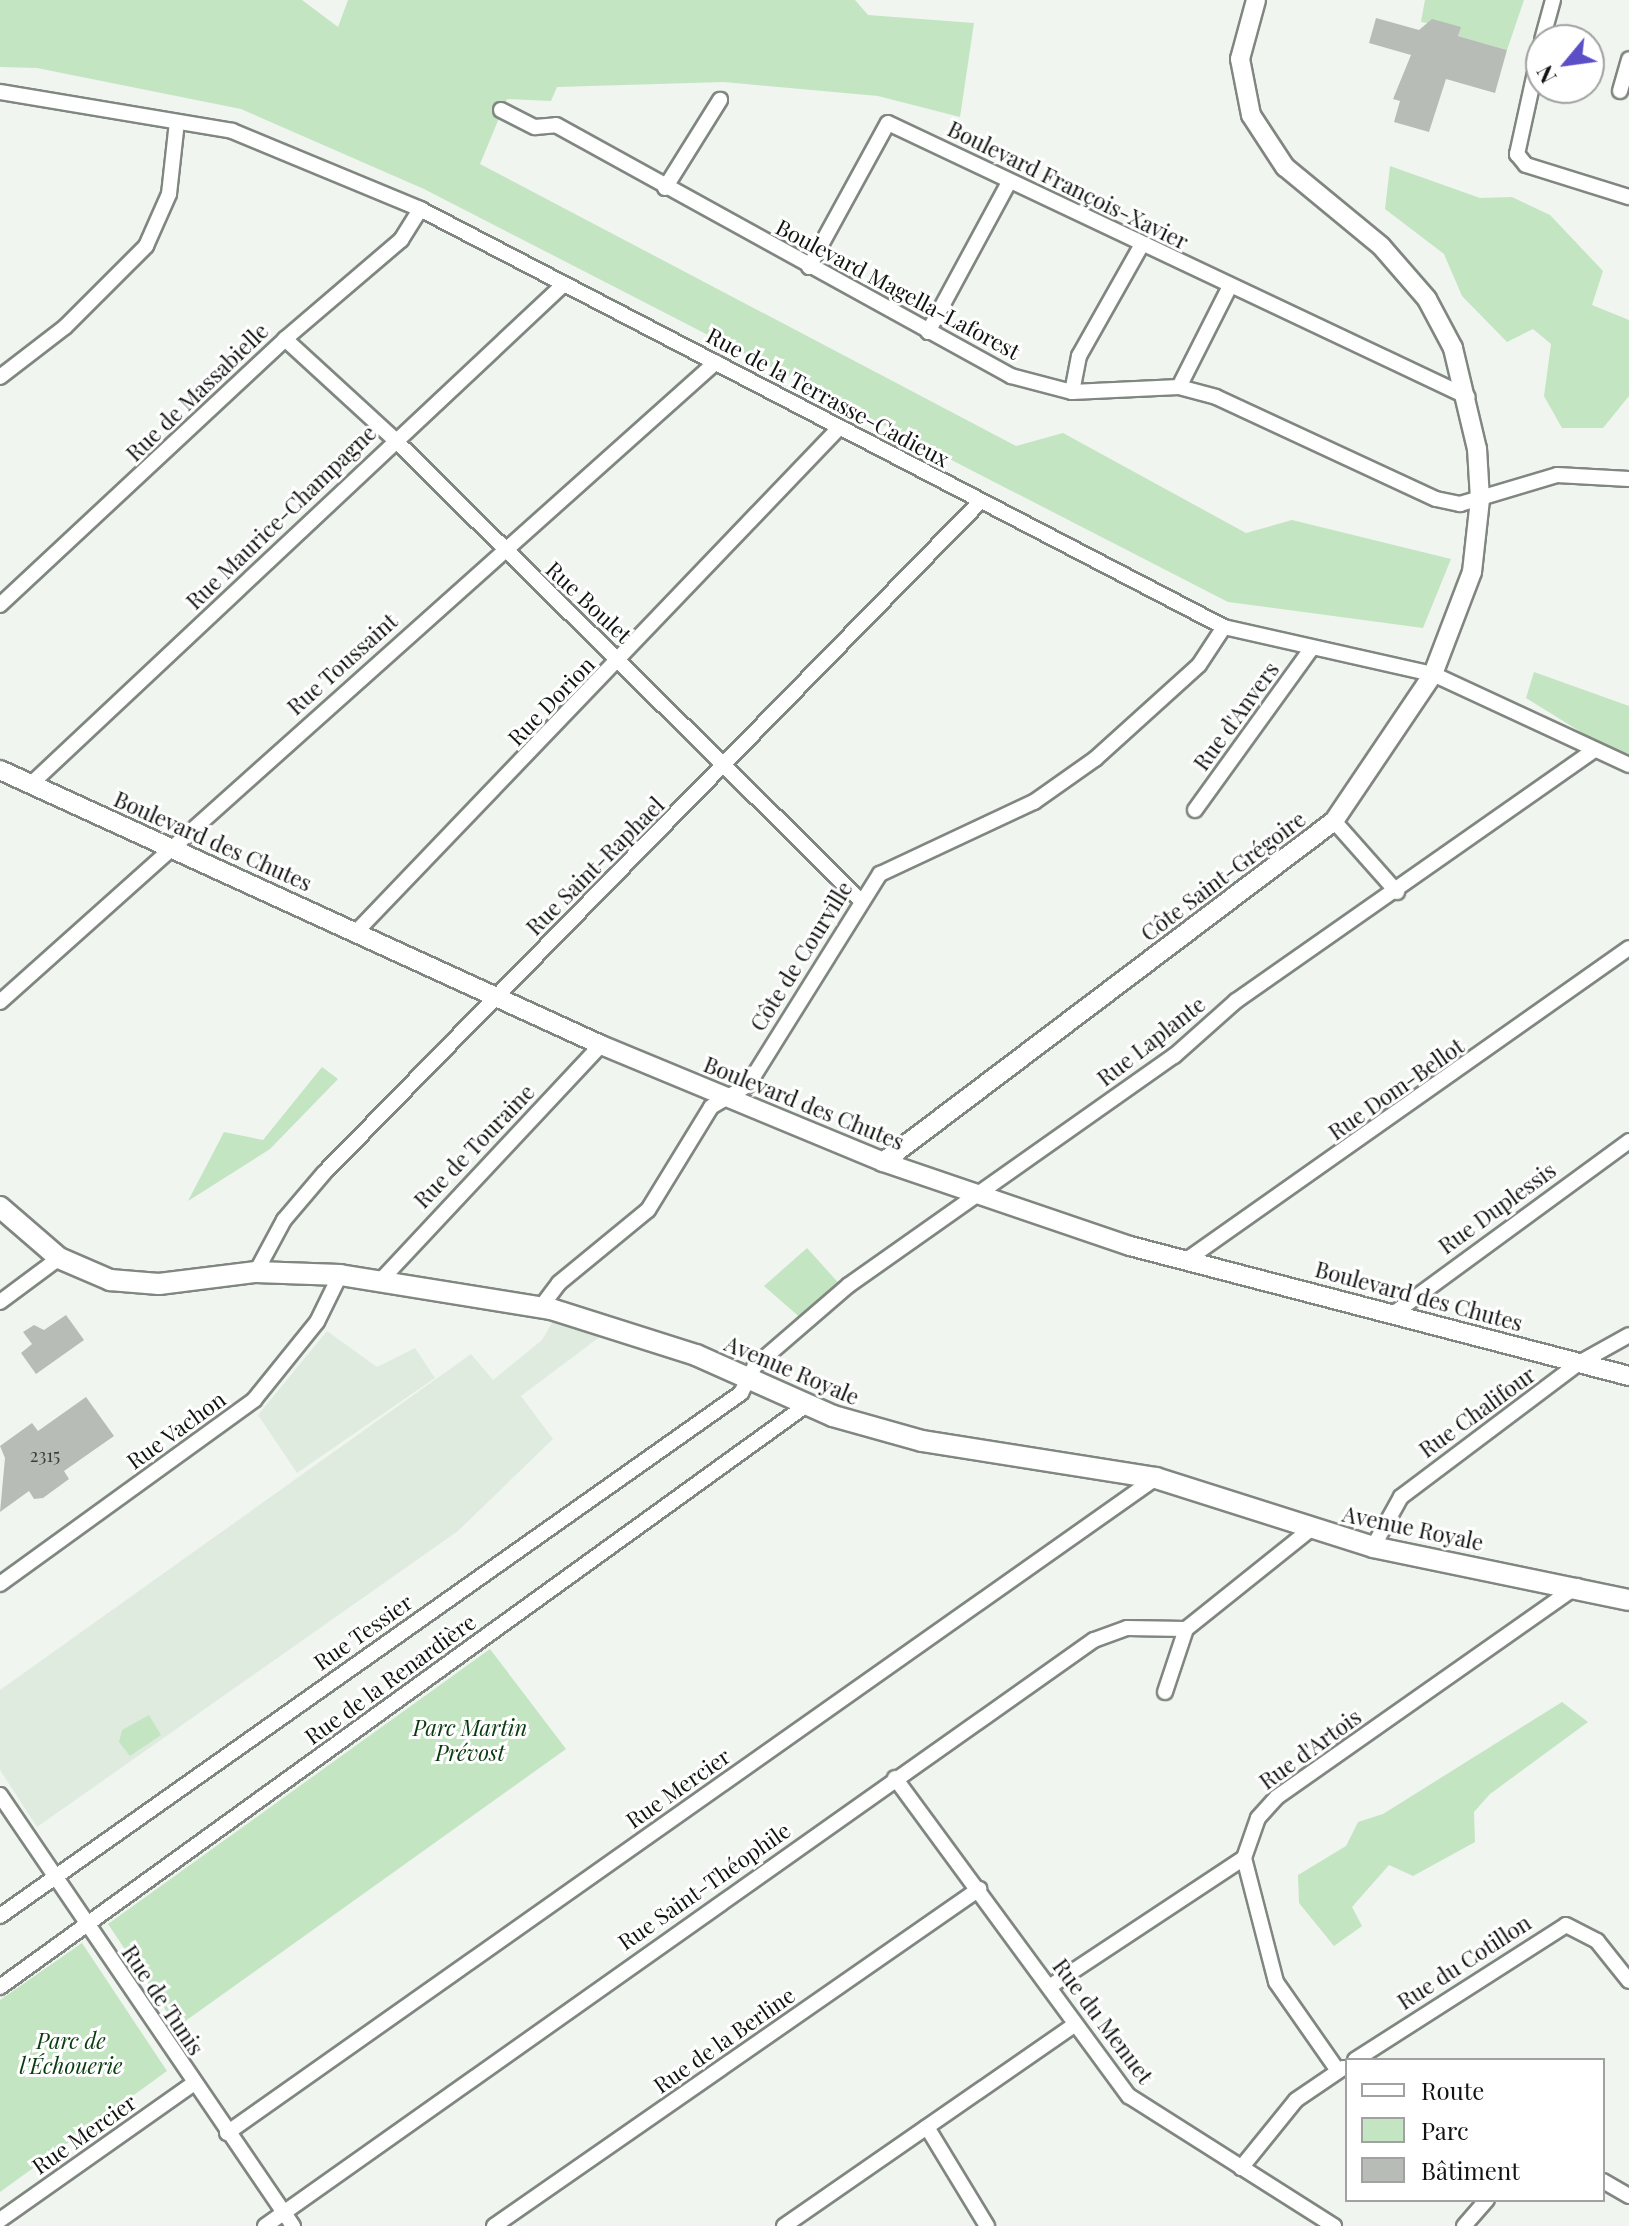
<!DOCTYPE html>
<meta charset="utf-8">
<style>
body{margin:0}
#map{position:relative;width:1629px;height:2226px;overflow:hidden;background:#f0f5f0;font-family:"Playfair Display",serif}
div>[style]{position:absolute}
.built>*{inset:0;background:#e0ebe0}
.green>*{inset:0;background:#c3e5c2}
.building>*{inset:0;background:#b7bcb7}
.roads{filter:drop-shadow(2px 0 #808680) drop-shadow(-2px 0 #808680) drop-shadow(0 2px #808680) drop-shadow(0 -2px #808680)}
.minor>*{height:14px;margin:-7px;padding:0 7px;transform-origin:7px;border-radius:7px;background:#fff}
.tertiary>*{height:18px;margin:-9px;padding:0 9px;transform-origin:9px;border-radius:9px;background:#fff}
.secondary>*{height:20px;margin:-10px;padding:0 10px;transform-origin:10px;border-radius:10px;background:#fff}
span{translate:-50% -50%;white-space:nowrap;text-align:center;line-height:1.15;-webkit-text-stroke:6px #fff;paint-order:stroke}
.number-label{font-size:18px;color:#3a3d3a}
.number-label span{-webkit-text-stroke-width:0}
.street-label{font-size:22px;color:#111311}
.park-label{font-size:22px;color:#083b0e;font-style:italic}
.legend{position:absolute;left:1345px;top:2058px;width:260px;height:144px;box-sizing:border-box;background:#fff;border:2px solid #a0a1a0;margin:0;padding:10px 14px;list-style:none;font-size:24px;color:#111311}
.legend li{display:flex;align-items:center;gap:16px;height:40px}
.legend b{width:40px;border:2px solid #a0a1a0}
.north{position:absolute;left:1525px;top:24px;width:80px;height:80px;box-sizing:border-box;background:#fff;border:2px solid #a0a1a0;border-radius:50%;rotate:241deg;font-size:22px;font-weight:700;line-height:32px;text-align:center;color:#111311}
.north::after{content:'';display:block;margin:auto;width:28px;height:36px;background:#5c4ec6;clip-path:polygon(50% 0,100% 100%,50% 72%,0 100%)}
</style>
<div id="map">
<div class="built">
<div style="clip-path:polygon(554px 1319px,609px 1330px,521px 1396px,553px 1439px,458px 1531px,37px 1827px,0 1770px,0 1690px,471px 1354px,493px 1380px,542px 1340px)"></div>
<div style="clip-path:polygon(327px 1331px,377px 1367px,415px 1348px,435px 1378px,297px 1473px,258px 1415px)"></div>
</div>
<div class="green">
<div style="clip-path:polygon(0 0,302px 0,338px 27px,348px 0,855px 0,868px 15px,974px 23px,960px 117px,878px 96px,724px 82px,557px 87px,551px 101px,507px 99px,480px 164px,1016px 446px,1063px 433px,1246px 533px,1292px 520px,1451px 559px,1423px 628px,1228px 602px,424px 189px,241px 109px,37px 68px,0 67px)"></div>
<div style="clip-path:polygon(1425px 0,1524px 0,1507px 50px,1458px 36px,1460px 28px,1421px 22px)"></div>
<div style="clip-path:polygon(1390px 166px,1480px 198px,1512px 197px,1550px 215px,1603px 271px,1592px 305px,1629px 320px,1629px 396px,1603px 428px,1562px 428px,1544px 396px,1551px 344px,1533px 329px,1507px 342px,1462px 296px,1444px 254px,1385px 209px)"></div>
<div style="clip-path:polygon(1534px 672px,1629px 706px,1629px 754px,1605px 747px,1526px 698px)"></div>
<div style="clip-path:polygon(322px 1067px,338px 1079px,270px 1149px,188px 1201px,224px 1132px,263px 1140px)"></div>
<div style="clip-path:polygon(807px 1248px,843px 1288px,803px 1320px,764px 1286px)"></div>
<div style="clip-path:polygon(490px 1649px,566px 1749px,177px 2027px,108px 1924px)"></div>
<div style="clip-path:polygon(1562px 1702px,1588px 1722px,1490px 1794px,1474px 1812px,1475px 1842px,1413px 1876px,1389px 1865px,1352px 1907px,1362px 1926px,1334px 1946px,1299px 1903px,1298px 1875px,1346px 1846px,1358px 1822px,1383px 1814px)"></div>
<div style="clip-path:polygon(149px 1715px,161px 1735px,130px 1756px,119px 1742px,122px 1730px)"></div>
<div style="clip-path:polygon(82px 1943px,167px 2071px,0 2192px,0 2000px)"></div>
</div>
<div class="building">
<div style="clip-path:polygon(1376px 18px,1419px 30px,1432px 19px,1461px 27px,1458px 36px,1507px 50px,1495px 93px,1446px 79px,1429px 132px,1394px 122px,1400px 101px,1393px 99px,1411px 55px,1369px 43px)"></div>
<div style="clip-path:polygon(66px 1315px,84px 1340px,36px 1374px,21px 1353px,32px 1344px,23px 1332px,34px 1325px,44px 1330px)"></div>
<div style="clip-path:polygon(86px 1397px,114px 1436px,64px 1471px,69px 1479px,43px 1498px,34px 1499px,29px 1491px,0 1512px,5px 1458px,0 1446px,32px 1423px,38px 1431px)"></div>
</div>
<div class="roads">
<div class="minor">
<div style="left:1542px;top:40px;width:41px;rotate:-74.6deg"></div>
<div style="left:1541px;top:45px;width:112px;rotate:102.4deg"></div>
<div style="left:1517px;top:154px;width:14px;rotate:51deg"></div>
<div style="left:1526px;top:165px;width:108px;rotate:17.3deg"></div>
<div style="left:1620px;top:91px;width:33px;rotate:-74deg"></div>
<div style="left:0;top:92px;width:235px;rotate:9.5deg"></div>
<div style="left:232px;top:131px;width:204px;rotate:22.5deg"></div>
<div style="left:420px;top:209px;width:906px;rotate:27.47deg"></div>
<div style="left:1224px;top:627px;width:214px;rotate:12.7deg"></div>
<div style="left:1433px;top:674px;width:216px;rotate:24.9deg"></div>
<div style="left:501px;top:110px;width:38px;rotate:27deg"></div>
<div style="left:535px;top:127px;width:21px;rotate:-5deg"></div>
<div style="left:556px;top:125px;width:520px;rotate:28.88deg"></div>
<div style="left:1011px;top:376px;width:63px;rotate:14.7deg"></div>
<div style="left:1072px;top:392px;width:107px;rotate:-2.7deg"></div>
<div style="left:1179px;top:387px;width:38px;rotate:15deg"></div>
<div style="left:1216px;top:397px;width:242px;rotate:24.9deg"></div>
<div style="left:1436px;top:499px;width:25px;rotate:12deg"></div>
<div style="left:1460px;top:504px;width:101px;rotate:-16.6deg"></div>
<div style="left:1557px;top:475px;width:72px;rotate:3.2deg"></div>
<div style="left:665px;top:188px;width:104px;rotate:-58deg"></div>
<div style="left:809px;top:267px;width:164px;rotate:-61.3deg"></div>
<div style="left:888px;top:123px;width:641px;rotate:25.29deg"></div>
<div style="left:928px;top:332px;width:170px;rotate:-61.6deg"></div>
<div style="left:285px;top:339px;width:148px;rotate:42.5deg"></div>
<div style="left:394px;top:439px;width:655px;rotate:44.69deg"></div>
<div style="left:0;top:377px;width:82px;rotate:-37.6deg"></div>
<div style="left:65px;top:327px;width:115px;rotate:-45deg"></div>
<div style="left:146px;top:246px;width:57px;rotate:-66.1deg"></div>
<div style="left:169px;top:194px;width:72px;rotate:-83.7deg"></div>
<div style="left:1179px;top:387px;width:113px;rotate:-63.2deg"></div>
<div style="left:1072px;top:392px;width:37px;rotate:-79deg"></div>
<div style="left:1079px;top:356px;width:126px;rotate:-60.6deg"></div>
<div style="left:0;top:605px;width:390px;rotate:-43deg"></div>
<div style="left:285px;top:339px;width:153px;rotate:-40.5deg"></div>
<div style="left:401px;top:240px;width:36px;rotate:-58deg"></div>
<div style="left:31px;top:784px;width:729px;rotate:-43.17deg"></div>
<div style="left:1195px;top:810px;width:200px;rotate:-54.2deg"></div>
<div style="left:1334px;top:821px;width:95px;rotate:48.4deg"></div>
<div style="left:357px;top:931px;width:697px;rotate:-46.22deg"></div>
<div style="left:0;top:1002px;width:960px;rotate:-41.79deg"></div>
<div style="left:1185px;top:1261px;width:543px;rotate:-35.18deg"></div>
<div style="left:256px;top:1272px;width:59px;rotate:-61.7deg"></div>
<div style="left:284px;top:1220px;width:62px;rotate:-49.6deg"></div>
<div style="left:324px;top:1173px;width:938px;rotate:-45.65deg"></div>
<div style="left:382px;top:1279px;width:320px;rotate:-46.9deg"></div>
<div style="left:0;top:1302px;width:74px;rotate:-36.7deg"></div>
<div style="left:541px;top:1307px;width:30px;rotate:-53deg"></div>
<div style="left:559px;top:1283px;width:115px;rotate:-39.4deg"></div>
<div style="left:648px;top:1210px;width:121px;rotate:-58.5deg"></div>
<div style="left:711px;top:1107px;width:43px;rotate:-30.7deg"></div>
<div style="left:748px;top:1085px;width:249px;rotate:-58deg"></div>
<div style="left:880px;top:874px;width:170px;rotate:-25.1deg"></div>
<div style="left:1034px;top:802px;width:75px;rotate:-35.2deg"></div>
<div style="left:1095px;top:759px;width:140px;rotate:-42.1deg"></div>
<div style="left:1199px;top:665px;width:45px;rotate:-56.7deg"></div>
<div style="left:1393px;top:1314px;width:293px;rotate:-36.2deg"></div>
<div style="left:1373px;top:1547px;width:57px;rotate:-60.8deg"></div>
<div style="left:1401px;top:1497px;width:223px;rotate:-37deg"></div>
<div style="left:1579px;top:1363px;width:57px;rotate:-29.2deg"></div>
<div style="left:0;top:1584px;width:314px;rotate:-35.9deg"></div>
<div style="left:254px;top:1400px;width:100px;rotate:-51.1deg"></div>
<div style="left:317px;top:1322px;width:52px;rotate:-63.9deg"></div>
<div style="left:1165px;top:1692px;width:66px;rotate:-71.6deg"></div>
<div style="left:895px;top:1778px;width:395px;rotate:53.7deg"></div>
<div style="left:1129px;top:2096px;width:243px;rotate:32.4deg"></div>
<div style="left:0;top:1795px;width:521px;rotate:55.79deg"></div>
<div style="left:1244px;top:1858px;width:128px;rotate:75.5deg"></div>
<div style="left:1276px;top:1982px;width:108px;rotate:55.1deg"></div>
<div style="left:0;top:1916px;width:907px;rotate:-35.21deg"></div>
<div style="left:741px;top:1393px;width:30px;rotate:-63deg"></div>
<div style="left:755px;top:1366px;width:124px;rotate:-40.8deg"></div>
<div style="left:849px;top:1285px;width:398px;rotate:-35.2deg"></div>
<div style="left:1174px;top:1056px;width:83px;rotate:-41.6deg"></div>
<div style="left:1236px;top:1001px;width:437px;rotate:-35deg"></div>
<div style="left:0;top:1987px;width:993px;rotate:-35.82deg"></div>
<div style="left:1049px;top:1987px;width:234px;rotate:-33.5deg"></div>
<div style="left:1244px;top:1858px;width:42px;rotate:-70.7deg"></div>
<div style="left:1258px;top:1818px;width:28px;rotate:-48deg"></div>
<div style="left:1277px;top:1797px;width:367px;rotate:-35.1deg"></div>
<div style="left:1355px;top:2060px;width:250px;rotate:-32.6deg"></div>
<div style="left:1566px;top:1925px;width:35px;rotate:27deg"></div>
<div style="left:1597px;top:1941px;width:51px;rotate:51.3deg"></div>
<div style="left:927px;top:2127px;width:116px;rotate:58.8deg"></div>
<div style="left:227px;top:2133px;width:1137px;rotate:-35.19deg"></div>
<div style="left:1241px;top:2168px;width:87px;rotate:-51deg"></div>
<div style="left:1296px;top:2100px;width:57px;rotate:-34.2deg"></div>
<div style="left:1603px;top:2181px;width:30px;rotate:30deg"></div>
<div style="left:0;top:2220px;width:236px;rotate:-35.2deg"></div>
<div style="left:265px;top:2226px;width:1015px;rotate:-35.26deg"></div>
<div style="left:1094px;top:1640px;width:35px;rotate:-20deg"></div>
<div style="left:1127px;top:1628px;width:59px;rotate:1deg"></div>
<div style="left:1186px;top:1629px;width:160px;rotate:-38.7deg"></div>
<div style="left:494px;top:2226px;width:591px;rotate:-34.79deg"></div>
<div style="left:784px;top:2226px;width:353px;rotate:-34.7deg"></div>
<div style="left:1464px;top:2226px;width:35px;rotate:-49deg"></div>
</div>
<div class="tertiary">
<div style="left:0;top:770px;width:661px;rotate:24.59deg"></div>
<div style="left:601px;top:1045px;width:305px;rotate:22.5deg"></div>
<div style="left:883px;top:1162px;width:261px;rotate:18.8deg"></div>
<div style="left:1130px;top:1246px;width:516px;rotate:14.6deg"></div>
<div style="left:883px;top:1162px;width:565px;rotate:-37.09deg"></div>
<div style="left:1334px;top:821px;width:177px;rotate:-56deg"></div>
<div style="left:1433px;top:674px;width:109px;rotate:-69.1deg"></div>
<div style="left:1472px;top:572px;width:73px;rotate:-83.7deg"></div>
<div style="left:1480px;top:499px;width:50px;rotate:-93.4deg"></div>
<div style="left:1477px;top:449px;width:104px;rotate:-103.4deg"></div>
<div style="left:1453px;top:348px;width:55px;rotate:-118deg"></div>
<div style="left:1427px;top:299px;width:70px;rotate:-131deg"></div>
<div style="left:1381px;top:246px;width:124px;rotate:-140.5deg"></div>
<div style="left:1285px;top:167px;width:62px;rotate:-123.2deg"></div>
<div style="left:1251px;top:115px;width:57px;rotate:-101.1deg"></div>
<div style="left:1240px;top:59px;width:61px;rotate:-74.8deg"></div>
</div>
<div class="secondary">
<div style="left:0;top:1207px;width:78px;rotate:40.8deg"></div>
<div style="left:59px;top:1258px;width:56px;rotate:23.3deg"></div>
<div style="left:110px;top:1280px;width:49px;rotate:4.7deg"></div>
<div style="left:159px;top:1284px;width:98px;rotate:-7.1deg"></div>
<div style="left:256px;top:1272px;width:84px;rotate:2deg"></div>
<div style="left:340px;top:1275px;width:214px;rotate:9.2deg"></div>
<div style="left:551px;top:1309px;width:152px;rotate:17.6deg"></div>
<div style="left:696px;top:1355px;width:150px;rotate:24deg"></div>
<div style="left:833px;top:1416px;width:92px;rotate:15.7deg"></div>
<div style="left:922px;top:1441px;width:237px;rotate:9deg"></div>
<div style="left:1156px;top:1478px;width:228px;rotate:17.6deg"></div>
<div style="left:1373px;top:1547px;width:261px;rotate:11.7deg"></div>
</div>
</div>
<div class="number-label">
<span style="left:45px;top:1455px">2315</span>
</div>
<div class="street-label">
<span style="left:1068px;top:185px;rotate:26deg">Boulevard François-Xavier</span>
<span style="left:898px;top:289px;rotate:28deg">Boulevard Magella-Laforest</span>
<span style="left:197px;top:392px;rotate:-44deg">Rue de Massabielle</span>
<span style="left:828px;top:397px;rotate:28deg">Rue de la Terrasse-Cadieux</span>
<span style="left:281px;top:517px;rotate:-44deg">Rue Maurice-Champagne</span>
<span style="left:589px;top:602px;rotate:43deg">Rue Boulet</span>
<span style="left:342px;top:664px;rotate:-42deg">Rue Toussaint</span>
<span style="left:551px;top:701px;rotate:-46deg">Rue Dorion</span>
<span style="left:1236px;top:716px;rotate:-54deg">Rue d'Anvers</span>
<span style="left:213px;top:841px;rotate:24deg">Boulevard des Chutes</span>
<span style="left:595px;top:866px;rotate:-45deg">Rue Saint-Raphael</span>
<span style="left:1223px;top:876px;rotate:-37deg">Côte Saint-Grégoire</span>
<span style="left:801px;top:956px;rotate:-58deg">Côte de Courville</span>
<span style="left:1151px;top:1041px;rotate:-38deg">Rue Laplante</span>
<span style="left:1396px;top:1089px;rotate:-35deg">Rue Dom-Bellot</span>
<span style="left:804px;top:1103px;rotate:22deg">Boulevard des Chutes</span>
<span style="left:474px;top:1146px;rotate:-46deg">Rue de Touraine</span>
<span style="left:1497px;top:1208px;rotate:-36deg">Rue Duplessis</span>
<span style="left:1419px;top:1296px;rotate:15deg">Boulevard des Chutes</span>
<span style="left:792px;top:1370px;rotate:23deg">Avenue Royale</span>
<span style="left:1477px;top:1412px;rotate:-36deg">Rue Chalifour</span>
<span style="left:176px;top:1430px;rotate:-36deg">Rue Vachon</span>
<span style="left:1413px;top:1528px;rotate:12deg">Avenue Royale</span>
<span style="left:363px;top:1632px;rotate:-35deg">Rue Tessier</span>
<span style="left:390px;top:1679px;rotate:-36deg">Rue de la Renardière</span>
<span style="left:1310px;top:1749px;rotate:-36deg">Rue d'Artois</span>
<span style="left:678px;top:1788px;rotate:-35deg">Rue Mercier</span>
<span style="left:704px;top:1886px;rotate:-35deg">Rue Saint-Théophile</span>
<span style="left:1464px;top:1962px;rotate:-33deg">Rue du Cotillon</span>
<span style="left:163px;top:2000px;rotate:56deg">Rue de Tunis</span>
<span style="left:1103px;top:2021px;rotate:53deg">Rue du Menuet</span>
<span style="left:724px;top:2040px;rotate:-35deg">Rue de la Berline</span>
<span style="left:84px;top:2134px;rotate:-35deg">Rue Mercier</span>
</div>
<div class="park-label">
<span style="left:470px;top:1740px">Parc Martin<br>Prévost</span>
<span style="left:71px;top:2053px">Parc de<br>l'Échouerie</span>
</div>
<ul class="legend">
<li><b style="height:10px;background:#fff"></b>Route</li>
<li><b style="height:22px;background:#c3e5c2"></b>Parc</li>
<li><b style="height:22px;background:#b7bcb7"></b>Bâtiment</li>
</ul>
<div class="north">N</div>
</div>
